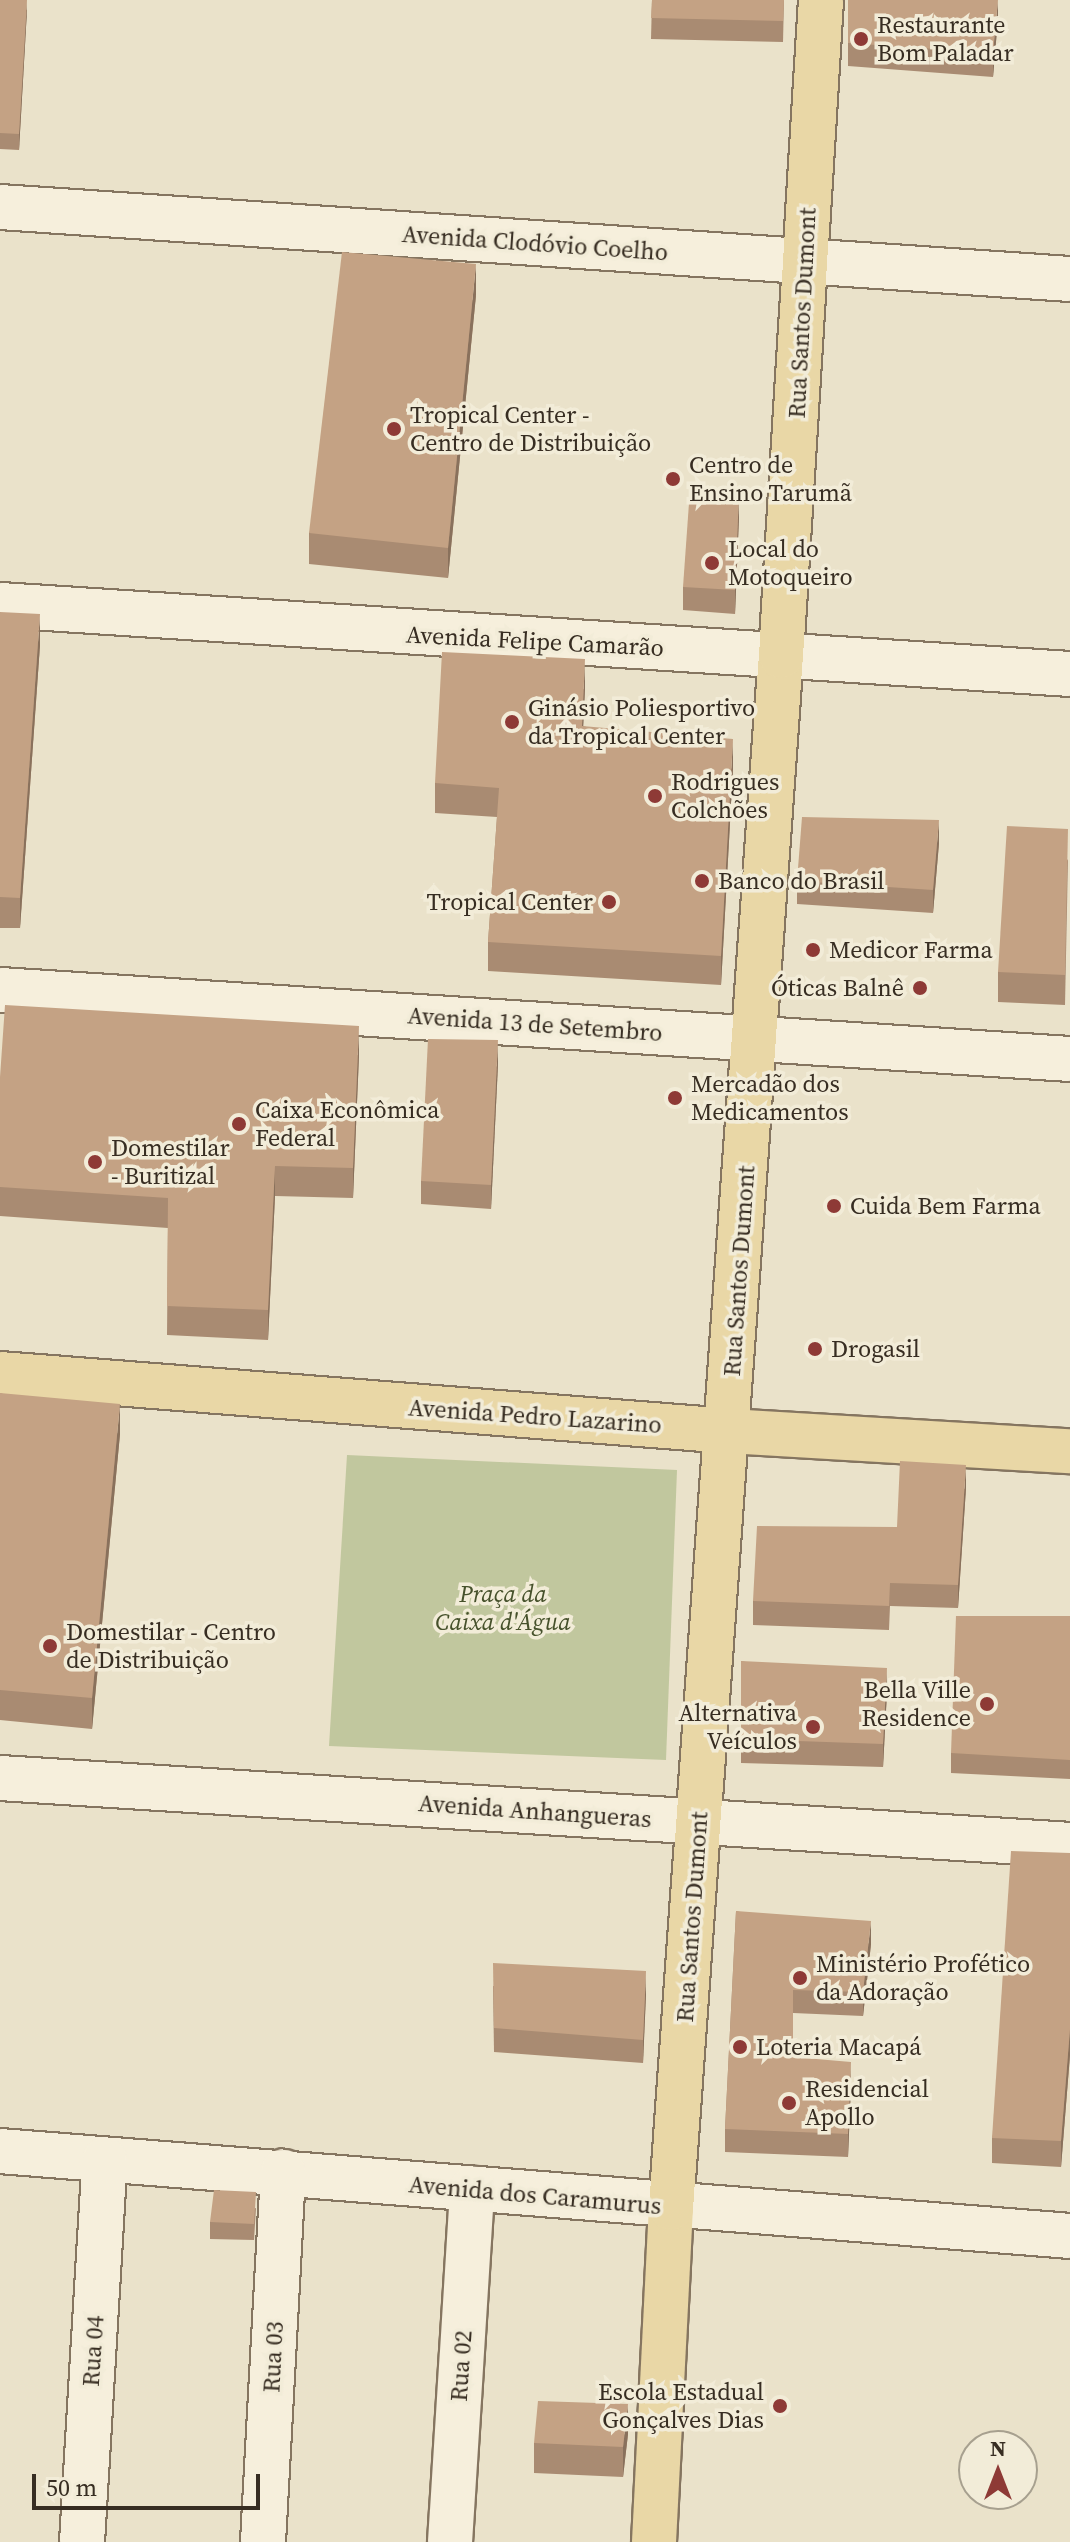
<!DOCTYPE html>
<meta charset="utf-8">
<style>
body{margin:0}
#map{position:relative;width:1070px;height:2542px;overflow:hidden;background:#eae2ca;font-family:"Source Serif 4",serif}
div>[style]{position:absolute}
.green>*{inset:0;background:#c1c79e}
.roads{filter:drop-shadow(2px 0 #857560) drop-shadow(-2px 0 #857560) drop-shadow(0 2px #857560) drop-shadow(0 -2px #857560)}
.minor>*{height:44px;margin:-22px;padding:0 22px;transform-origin:22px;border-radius:22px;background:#f6efdc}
.major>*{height:44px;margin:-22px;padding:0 22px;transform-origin:22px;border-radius:22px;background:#e9d7a6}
.wall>*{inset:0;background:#a98b72}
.shaded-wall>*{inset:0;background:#89715c}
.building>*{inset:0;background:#c4a284}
.dots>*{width:22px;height:22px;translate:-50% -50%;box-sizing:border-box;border:4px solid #f2ecd8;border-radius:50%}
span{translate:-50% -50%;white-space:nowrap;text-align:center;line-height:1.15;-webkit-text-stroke:7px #f2ecd8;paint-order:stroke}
.poi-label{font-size:24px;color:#372d22}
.left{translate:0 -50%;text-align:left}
.right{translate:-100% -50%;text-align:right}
.street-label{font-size:24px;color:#372d22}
.park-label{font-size:24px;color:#46512b;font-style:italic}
.north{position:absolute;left:958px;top:2430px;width:80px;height:80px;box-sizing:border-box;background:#f2ecd8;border:2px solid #a7a08f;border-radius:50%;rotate:0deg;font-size:22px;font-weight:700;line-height:32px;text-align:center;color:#372d22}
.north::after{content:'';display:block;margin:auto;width:28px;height:36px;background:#8e3a36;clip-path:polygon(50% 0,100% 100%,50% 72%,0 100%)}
.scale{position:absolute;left:32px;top:2474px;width:228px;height:36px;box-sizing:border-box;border:4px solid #372d22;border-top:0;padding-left:10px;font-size:24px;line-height:28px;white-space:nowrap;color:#372d22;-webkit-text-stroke:6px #f2ecd8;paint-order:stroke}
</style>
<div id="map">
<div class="green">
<div style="clip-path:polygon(347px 1455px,677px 1470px,666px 1760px,329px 1746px)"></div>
</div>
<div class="roads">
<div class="minor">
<div style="left:0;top:207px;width:1072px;rotate:3.85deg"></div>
<div style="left:0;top:605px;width:1072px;rotate:3.69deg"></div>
<div style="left:0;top:990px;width:1072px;rotate:3.69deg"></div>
<div style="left:0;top:1778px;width:1072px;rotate:3.58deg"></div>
<div style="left:0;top:2151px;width:1073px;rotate:4.54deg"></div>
<div style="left:82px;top:2542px;width:383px;rotate:-86.6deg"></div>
<div style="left:263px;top:2542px;width:371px;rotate:-86.9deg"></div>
<div style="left:450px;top:2542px;width:354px;rotate:-86.4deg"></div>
</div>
<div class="major">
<div style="left:0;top:1374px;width:731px;rotate:4.47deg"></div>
<div style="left:729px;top:1431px;width:342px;rotate:3.4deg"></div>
<div style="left:654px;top:2542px;width:334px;rotate:-87.1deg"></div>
<div style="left:671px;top:2208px;width:1556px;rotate:-85.95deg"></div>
<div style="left:781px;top:656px;width:657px;rotate:-86.51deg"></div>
</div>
</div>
<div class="wall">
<div style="clip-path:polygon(0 0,27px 10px,19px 150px,0 149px)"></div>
<div style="clip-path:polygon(652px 0,784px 0,783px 42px,651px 39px)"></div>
<div style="clip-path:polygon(848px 0,998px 18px,993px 77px,848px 66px)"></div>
<div style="clip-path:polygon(476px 295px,448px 578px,309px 564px,309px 533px)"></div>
<div style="clip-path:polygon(739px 517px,735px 614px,683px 610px,683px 587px)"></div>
<div style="clip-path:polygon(0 612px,40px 645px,20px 928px,0 928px)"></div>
<div style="clip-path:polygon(585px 688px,583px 726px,733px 769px,721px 985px,488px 971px,488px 942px,497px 817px,435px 813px,435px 783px)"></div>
<div style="clip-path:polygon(939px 843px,933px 913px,797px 904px,797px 881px)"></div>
<div style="clip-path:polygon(1068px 859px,1065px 1005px,998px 1002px,998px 972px)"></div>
<div style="clip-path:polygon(359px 1055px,353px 1198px,275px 1196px,268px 1340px,167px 1335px,168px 1228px,0 1216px,0 1077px)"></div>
<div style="clip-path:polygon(498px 1064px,491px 1209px,421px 1204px,421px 1181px)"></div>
<div style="clip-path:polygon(0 1393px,120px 1434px,92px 1729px,0 1720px)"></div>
<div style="clip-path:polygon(966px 1488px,958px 1608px,890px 1606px,889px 1630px,753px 1625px,753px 1601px,897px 1527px)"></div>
<div style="clip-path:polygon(1070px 1616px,1070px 1779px,951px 1773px,951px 1753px)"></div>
<div style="clip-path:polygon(741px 1661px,887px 1692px,883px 1767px,741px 1763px)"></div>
<div style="clip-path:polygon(1070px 1853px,1070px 2055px,1061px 2167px,992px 2163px,992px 2138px)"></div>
<div style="clip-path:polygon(736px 1911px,871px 1944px,863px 2016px,793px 2013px,793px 2057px,851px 2085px,848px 2157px,725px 2152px,725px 2129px)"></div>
<div style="clip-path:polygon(493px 1986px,646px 1994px,643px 2063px,494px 2052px)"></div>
<div style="clip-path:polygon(256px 2208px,254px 2240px,210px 2239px,210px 2222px)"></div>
<div style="clip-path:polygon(628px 2434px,623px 2477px,534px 2473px,534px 2443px)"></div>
</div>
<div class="shaded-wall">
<div style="clip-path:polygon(27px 0,27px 10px,19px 150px,19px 134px)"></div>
<div style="clip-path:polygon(998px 0,998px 18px,993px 77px,993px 53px)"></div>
<div style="clip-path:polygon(476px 264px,476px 295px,448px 578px,448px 548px)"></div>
<div style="clip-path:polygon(739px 493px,739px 517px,735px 614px,735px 590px)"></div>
<div style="clip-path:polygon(40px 614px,40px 645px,20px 928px,20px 898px)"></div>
<div style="clip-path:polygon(585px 659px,585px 688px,582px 755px,582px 726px)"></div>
<div style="clip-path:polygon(733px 739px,733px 769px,721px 985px,721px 956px)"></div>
<div style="clip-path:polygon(939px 820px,939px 843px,933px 913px,933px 890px)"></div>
<div style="clip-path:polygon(359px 1026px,359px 1055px,353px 1198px,353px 1168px)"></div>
<div style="clip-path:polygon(498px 1040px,498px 1064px,491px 1209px,491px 1185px)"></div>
<div style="clip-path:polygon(275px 1166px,275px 1196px,268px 1340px,268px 1310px)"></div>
<div style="clip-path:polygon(120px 1404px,120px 1434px,92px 1729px,92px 1698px)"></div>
<div style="clip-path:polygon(966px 1465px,966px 1488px,958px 1608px,958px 1585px)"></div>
<div style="clip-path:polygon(887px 1668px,887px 1692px,883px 1767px,883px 1744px)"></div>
<div style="clip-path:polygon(871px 1921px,871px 1944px,863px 2016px,863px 1992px)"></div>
<div style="clip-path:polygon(646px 1971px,646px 1994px,643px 2063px,643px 2040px)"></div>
<div style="clip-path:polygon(1070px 2029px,1070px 2055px,1061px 2167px,1061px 2141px)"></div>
<div style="clip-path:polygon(851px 2062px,851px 2085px,848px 2157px,848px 2134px)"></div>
<div style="clip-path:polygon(628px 2404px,628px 2434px,623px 2477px,623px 2447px)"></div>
</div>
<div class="building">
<div style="clip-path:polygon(0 0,27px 0,19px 134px,0 133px)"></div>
<div style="clip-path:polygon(652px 0,784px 0,783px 21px,651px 18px)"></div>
<div style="clip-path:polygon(848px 0,998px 0,993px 53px,848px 43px)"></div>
<div style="clip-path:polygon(342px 252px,476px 264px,448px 548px,309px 533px)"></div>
<div style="clip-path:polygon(690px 489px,739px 493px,735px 590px,683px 587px)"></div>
<div style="clip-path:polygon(0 612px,40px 614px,20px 898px,0 897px)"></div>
<div style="clip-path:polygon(442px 652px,585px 659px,582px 726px,733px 739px,721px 956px,488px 942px,499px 788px,435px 783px)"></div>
<div style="clip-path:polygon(802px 817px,939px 820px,933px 890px,797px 881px)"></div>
<div style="clip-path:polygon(1007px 826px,1068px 829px,1065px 975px,998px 972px)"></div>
<div style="clip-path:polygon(5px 1005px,359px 1026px,353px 1168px,275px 1166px,268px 1310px,167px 1306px,168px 1198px,0 1187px,0 1077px)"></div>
<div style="clip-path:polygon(428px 1039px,498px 1040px,491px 1185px,421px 1181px)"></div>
<div style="clip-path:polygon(0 1393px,120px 1404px,92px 1698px,0 1690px)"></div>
<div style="clip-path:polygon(900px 1461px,966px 1465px,958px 1585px,890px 1583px,889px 1606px,753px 1601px,757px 1526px,897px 1527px)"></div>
<div style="clip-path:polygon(956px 1616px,1070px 1616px,1070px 1760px,951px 1753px)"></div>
<div style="clip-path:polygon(741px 1661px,887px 1668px,883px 1744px,741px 1739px)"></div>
<div style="clip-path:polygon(1011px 1851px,1070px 1853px,1070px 2029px,1061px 2141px,992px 2138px)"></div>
<div style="clip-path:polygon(736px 1911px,871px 1921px,863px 1992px,793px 1990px,793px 2057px,851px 2062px,848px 2134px,725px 2129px)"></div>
<div style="clip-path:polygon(493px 1963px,646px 1971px,643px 2040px,494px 2028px)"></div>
<div style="clip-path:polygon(214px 2190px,256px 2192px,254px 2224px,210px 2222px)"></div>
<div style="clip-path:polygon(538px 2401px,628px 2404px,623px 2447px,534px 2443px)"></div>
</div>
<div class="dots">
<div style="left:861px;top:39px;background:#8e3a36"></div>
<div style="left:394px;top:429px;background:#8e3a36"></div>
<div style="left:673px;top:479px;background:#8e3a36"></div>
<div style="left:712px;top:563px;background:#8e3a36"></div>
<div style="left:512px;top:722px;background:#8e3a36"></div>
<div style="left:655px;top:796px;background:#8e3a36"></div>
<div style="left:702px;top:881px;background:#8e3a36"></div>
<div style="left:609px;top:902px;background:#8e3a36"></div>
<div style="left:813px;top:950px;background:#8e3a36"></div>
<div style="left:920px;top:988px;background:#8e3a36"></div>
<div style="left:675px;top:1098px;background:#8e3a36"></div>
<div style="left:239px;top:1124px;background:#8e3a36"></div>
<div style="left:95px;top:1162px;background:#8e3a36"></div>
<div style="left:834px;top:1206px;background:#8e3a36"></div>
<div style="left:815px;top:1349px;background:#8e3a36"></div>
<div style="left:50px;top:1646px;background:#8e3a36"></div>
<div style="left:987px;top:1704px;background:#8e3a36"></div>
<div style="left:813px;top:1727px;background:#8e3a36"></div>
<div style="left:800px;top:1978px;background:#8e3a36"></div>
<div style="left:740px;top:2047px;background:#8e3a36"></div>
<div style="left:789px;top:2103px;background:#8e3a36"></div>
<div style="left:780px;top:2406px;background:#8e3a36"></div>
</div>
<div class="poi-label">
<span class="left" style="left:877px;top:39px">Restaurante<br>Bom Paladar</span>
<span class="left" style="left:410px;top:429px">Tropical Center -<br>Centro de Distribuição</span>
<span class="left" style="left:689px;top:479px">Centro de<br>Ensino Tarumã</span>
<span class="left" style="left:728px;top:563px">Local do<br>Motoqueiro</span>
<span class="left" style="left:528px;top:722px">Ginásio Poliesportivo<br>da Tropical Center</span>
<span class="left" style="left:671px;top:796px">Rodrigues<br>Colchões</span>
<span class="left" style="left:718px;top:881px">Banco do Brasil</span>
<span class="right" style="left:593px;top:902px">Tropical Center</span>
<span class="left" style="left:829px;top:950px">Medicor Farma</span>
<span class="right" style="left:904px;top:988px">Óticas Balnê</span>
<span class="left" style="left:691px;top:1098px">Mercadão dos<br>Medicamentos</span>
<span class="left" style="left:255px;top:1124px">Caixa Econômica<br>Federal</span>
<span class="left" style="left:111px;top:1162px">Domestilar<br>- Buritizal</span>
<span class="left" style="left:850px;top:1206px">Cuida Bem Farma</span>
<span class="left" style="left:831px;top:1349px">Drogasil</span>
<span class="left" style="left:66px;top:1646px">Domestilar - Centro<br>de Distribuição</span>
<span class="right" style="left:971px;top:1704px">Bella Ville<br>Residence</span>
<span class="right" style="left:797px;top:1727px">Alternativa<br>Veículos</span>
<span class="left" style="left:816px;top:1978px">Ministério Profético<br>da Adoração</span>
<span class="left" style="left:756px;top:2047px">Loteria Macapá</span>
<span class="left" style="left:805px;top:2103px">Residencial<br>Apollo</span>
<span class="right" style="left:764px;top:2406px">Escola Estadual<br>Gonçalves Dias</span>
</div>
<div class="street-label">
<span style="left:535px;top:243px;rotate:4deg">Avenida Clodóvio Coelho</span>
<span style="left:802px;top:313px;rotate:-87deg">Rua Santos Dumont</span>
<span style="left:535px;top:641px;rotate:3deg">Avenida Felipe Camarão</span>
<span style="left:535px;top:1024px;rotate:4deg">Avenida 13 de Setembro</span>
<span style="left:739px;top:1271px;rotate:-86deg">Rua Santos Dumont</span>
<span style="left:535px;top:1416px;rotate:4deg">Avenida Pedro Lazarino</span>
<span style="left:535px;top:1811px;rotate:4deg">Avenida Anhangueras</span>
<span style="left:692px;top:1917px;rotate:-86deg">Rua Santos Dumont</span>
<span style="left:535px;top:2195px;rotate:5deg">Avenida dos Caramurus</span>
<span style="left:93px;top:2351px;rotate:-86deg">Rua 04</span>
<span style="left:273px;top:2357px;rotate:-87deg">Rua 03</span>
<span style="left:461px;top:2366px;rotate:-86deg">Rua 02</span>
</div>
<div class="park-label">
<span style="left:503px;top:1608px">Praça da<br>Caixa d'Água</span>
</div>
<div class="north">N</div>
<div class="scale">50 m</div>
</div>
